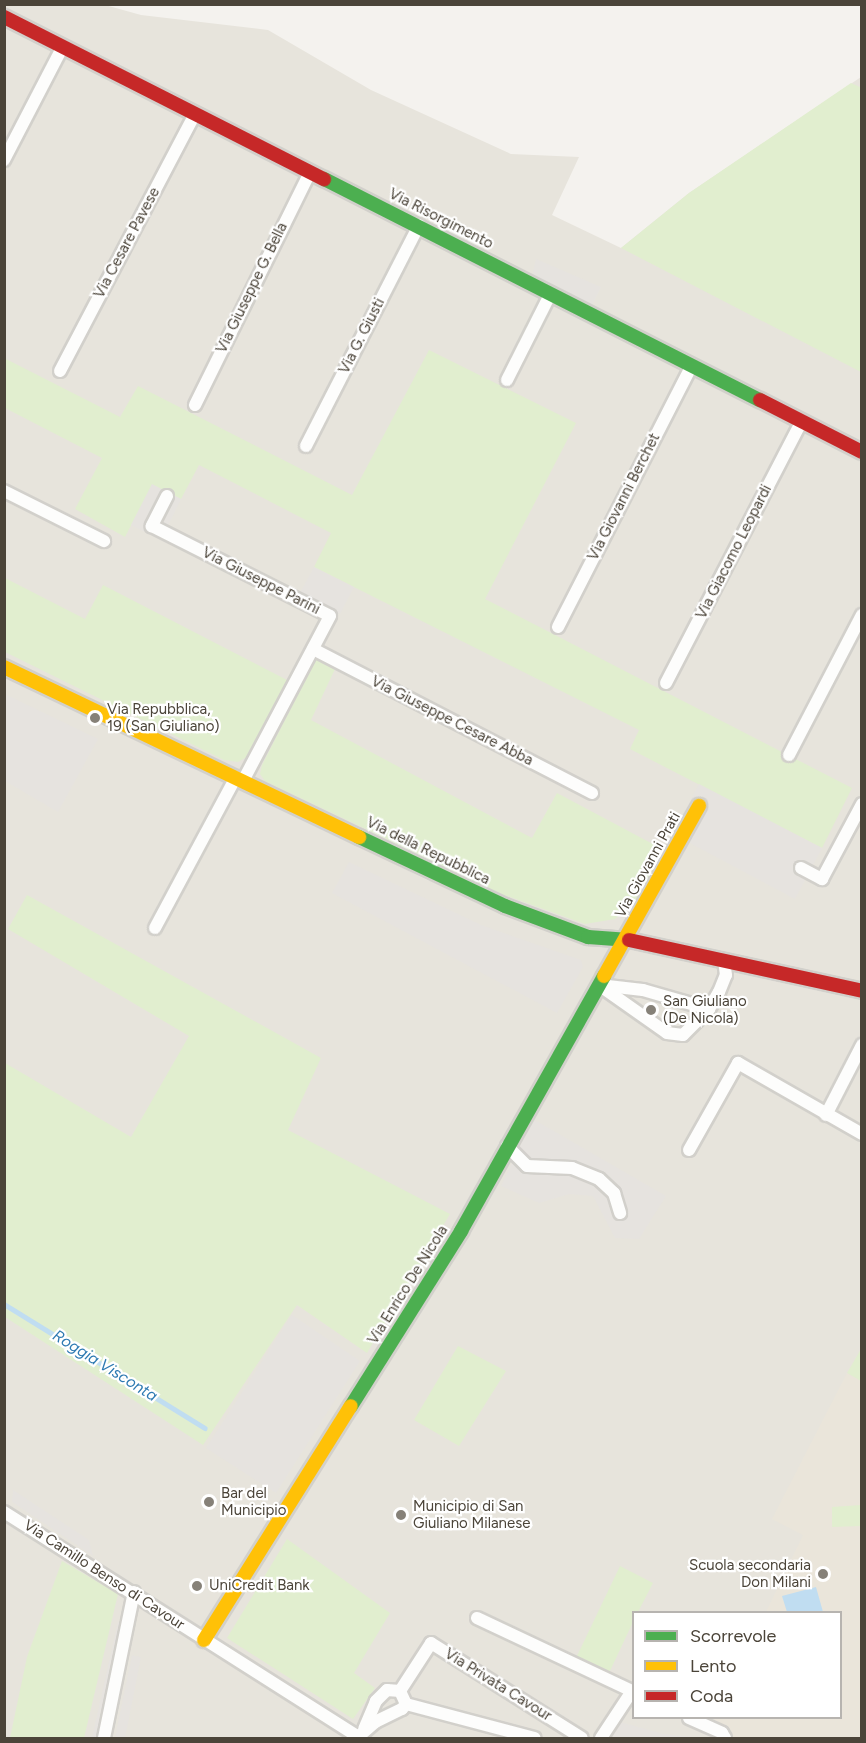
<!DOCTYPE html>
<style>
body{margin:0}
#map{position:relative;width:866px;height:1743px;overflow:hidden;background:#f4f2ee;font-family:Figtree,sans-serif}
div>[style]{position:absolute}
.residential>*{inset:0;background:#e7e4dc}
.education>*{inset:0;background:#eae5da}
.green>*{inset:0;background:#e1eecf}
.parking>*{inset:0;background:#e6e3df}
.water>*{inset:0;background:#c0ddf1}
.stream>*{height:4.5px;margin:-2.25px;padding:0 2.25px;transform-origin:2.25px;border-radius:2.25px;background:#c0ddf1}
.roads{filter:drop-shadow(2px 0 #d2d0cb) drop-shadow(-2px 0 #d2d0cb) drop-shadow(0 2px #d2d0cb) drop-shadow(0 -2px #d2d0cb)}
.street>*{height:12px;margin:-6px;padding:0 6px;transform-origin:6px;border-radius:6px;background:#fdfdfc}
.fast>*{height:14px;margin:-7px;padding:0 7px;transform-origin:7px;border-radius:7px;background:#4caf50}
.slow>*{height:14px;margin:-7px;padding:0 7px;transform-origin:7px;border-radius:7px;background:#ffc107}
.jam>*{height:14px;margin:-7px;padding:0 7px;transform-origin:7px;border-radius:7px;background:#c62828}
.dots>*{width:16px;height:16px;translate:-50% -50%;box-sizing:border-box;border:3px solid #fff;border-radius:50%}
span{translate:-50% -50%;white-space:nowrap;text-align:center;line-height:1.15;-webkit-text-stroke:4.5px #fff;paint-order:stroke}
.street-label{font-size:15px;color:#4b4439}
.poi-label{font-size:15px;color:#4b4439}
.left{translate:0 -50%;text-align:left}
.right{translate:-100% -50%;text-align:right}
.water-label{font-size:16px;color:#2e7ab2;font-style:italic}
.frame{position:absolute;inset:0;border:6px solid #4b4439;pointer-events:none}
.legend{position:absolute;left:632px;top:1611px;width:210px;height:108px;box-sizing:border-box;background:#fff;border:2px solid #b7b4b0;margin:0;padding:8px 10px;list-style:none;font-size:18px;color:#4b4439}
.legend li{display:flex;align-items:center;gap:12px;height:30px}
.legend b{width:30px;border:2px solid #b7b4b0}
</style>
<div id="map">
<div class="residential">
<div style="clip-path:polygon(4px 5px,105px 5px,141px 15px,268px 30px,371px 90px,511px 154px,579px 157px,552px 215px,621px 248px,689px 193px,861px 77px,861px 986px,590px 934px,500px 901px,5px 664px)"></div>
<div style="clip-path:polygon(evenodd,4px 669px,427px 880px,632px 950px,861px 1000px,861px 1738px,5px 1738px,4px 669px,634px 1612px,840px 1612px,840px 1718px,634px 1718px,634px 1612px)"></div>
</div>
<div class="education">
<div style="clip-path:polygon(847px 1373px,862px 1381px,861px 1738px,734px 1738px,730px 1731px,713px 1723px,715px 1718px,840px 1718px,840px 1612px,766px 1612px,803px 1535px,772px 1519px)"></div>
</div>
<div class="green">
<div style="clip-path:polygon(851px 83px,862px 88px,861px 372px,621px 248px,689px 193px)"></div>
<div style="clip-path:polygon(429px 350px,576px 423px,485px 599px,852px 788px,822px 848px,630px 749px,639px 730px,314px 567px,331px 533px,199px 465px,181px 499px,152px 485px,125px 537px,75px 509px,102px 458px,5px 408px,4px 358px,120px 417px,138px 386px,352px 495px)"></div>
<div style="clip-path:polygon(5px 578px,85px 619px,103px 585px,287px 680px,247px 757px,238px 762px,224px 760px,5px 652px)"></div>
<div style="clip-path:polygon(316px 659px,335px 669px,311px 720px,532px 838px,557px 793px,664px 850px,637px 899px,615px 919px,585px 924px,502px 894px,265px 781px,260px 774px,262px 765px)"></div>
<div style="clip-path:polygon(27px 895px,321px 1058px,288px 1130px,450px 1214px,367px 1353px,297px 1305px,203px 1445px,5px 1317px,5px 1063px,131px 1137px,189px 1036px,8px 929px)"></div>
<div style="clip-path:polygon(458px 1346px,506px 1371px,459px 1446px,414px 1420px)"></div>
<div style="clip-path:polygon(861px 1349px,861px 1381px,847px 1373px)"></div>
<div style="clip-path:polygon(861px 1505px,861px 1526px,832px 1527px,832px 1507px)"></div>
<div style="clip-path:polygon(287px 1539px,390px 1613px,354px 1673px,375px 1688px,353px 1719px,227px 1638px)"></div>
<div style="clip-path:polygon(62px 1561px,118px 1594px,84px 1738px,10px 1738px,27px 1657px)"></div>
<div style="clip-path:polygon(620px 1566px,653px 1583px,638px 1612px,634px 1612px,633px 1622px,609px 1673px,576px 1658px)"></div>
</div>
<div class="parking">
<div style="clip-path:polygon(536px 259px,601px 287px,592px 305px,532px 275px)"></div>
<div style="clip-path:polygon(152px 484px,181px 499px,161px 540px,131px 525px)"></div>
<div style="clip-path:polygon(314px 567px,354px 587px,340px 614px,300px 593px)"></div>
<div style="clip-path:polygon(5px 694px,98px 739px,58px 812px,5px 781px)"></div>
<div style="clip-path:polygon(699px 784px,822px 848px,795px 899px,673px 834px)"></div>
<div style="clip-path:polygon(349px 862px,481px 925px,581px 960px,583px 967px,557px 1013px,332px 893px)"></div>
<div style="clip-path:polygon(533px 1119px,666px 1196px,639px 1239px,615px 1238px,593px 1196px,569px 1194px,539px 1203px,501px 1186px)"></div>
<div style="clip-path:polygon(292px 1315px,360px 1361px,276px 1493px,206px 1448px)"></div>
<div style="clip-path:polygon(13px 1490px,89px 1540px,93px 1556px,12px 1502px)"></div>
<div style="clip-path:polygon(118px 1622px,121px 1623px,96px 1738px,92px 1738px)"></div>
<div style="clip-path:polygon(132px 1655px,141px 1657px,125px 1738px,115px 1738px)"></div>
<div style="clip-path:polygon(620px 1722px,664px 1734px,702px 1738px,609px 1738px)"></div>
</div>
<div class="water">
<div style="clip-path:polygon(816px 1587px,823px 1612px,787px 1612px,782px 1596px)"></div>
</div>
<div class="stream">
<div style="left:4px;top:1304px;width:236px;rotate:31.7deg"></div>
</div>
<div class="roads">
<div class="street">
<div style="left:4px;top:160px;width:128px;rotate:-62.6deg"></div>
<div style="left:60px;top:371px;width:290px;rotate:-62.3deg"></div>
<div style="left:507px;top:380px;width:97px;rotate:-63.2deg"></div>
<div style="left:195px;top:405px;width:260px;rotate:-63.7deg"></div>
<div style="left:306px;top:446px;width:248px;rotate:-62.9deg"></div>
<div style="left:4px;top:491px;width:112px;rotate:26.6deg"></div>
<div style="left:167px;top:496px;width:34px;rotate:117deg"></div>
<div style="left:152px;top:526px;width:199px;rotate:26.8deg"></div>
<div style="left:330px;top:616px;width:187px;rotate:117.8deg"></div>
<div style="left:558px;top:627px;width:292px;rotate:-62.9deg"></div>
<div style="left:313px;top:649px;width:314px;rotate:27.3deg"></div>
<div style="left:666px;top:683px;width:295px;rotate:-62.6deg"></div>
<div style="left:789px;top:755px;width:158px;rotate:-62.5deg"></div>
<div style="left:801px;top:868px;width:24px;rotate:28deg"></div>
<div style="left:822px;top:879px;width:85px;rotate:-61.9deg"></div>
<div style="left:155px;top:928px;width:171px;rotate:-61.8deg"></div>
<div style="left:599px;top:985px;width:83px;rotate:35.2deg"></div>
<div style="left:667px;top:1033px;width:16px;rotate:7deg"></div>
<div style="left:683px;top:1035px;width:37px;rotate:-45deg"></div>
<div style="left:709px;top:1009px;width:20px;rotate:-60deg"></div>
<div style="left:719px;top:992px;width:18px;rotate:-68deg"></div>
<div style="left:726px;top:975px;width:14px;rotate:-98deg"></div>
<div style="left:599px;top:985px;width:44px;rotate:6.5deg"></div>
<div style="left:643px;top:990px;width:69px;rotate:16.1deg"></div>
<div style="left:826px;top:1115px;width:79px;rotate:-62.8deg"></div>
<div style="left:507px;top:1146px;width:28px;rotate:45deg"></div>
<div style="left:527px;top:1166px;width:45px;rotate:2.5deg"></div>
<div style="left:572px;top:1168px;width:29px;rotate:22deg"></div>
<div style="left:599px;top:1179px;width:21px;rotate:43deg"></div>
<div style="left:614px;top:1193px;width:21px;rotate:73deg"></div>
<div style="left:689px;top:1150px;width:100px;rotate:-60.6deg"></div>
<div style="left:738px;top:1063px;width:143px;rotate:29.8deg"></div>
<div style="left:4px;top:1512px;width:422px;rotate:32.4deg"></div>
<div style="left:477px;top:1618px;width:174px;rotate:25.2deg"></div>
<div style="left:400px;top:1691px;width:57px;rotate:-57.1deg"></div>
<div style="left:431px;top:1643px;width:178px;rotate:32.2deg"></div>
<div style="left:406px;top:1704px;width:133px;rotate:14.8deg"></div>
<div style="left:689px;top:1718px;width:36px;rotate:24deg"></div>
<div style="left:722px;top:1733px;width:6px;rotate:59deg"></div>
<div style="left:358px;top:1737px;width:23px;rotate:-41deg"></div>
<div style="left:375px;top:1722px;width:30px;rotate:-26deg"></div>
<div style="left:402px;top:1709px;width:6px;rotate:-51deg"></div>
<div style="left:406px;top:1704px;width:14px;rotate:-115deg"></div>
<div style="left:400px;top:1691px;width:13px;rotate:-176deg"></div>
<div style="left:387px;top:1690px;width:16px;rotate:135deg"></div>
<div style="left:376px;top:1701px;width:30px;rotate:113deg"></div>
<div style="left:104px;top:1738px;width:149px;rotate:-78.4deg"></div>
<div style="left:601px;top:1738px;width:56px;rotate:-56.6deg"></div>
</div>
<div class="fast">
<div style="left:324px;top:179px;width:489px;rotate:26.9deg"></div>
<div style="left:359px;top:837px;width:161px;rotate:25.3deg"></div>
<div style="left:505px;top:906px;width:89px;rotate:20.5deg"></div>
<div style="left:588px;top:937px;width:41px;rotate:4.2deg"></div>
<div style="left:351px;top:1406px;width:207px;rotate:-57.8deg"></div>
<div style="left:461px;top:1231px;width:292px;rotate:-60.7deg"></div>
</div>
<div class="slow">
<div style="left:4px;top:667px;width:394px;rotate:25.6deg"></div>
<div style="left:604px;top:976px;width:195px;rotate:-60.8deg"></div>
<div style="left:204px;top:1640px;width:276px;rotate:-57.9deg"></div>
</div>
<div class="jam">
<div style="left:4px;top:17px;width:359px;rotate:26.9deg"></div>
<div style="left:760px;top:400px;width:114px;rotate:27deg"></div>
<div style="left:629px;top:940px;width:239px;rotate:12.3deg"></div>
</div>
</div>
<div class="dots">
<div style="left:95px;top:718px;background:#868178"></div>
<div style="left:651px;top:1010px;background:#868178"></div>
<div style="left:209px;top:1502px;background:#868178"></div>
<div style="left:401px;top:1515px;background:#868178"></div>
<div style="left:823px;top:1574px;background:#868178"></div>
<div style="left:197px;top:1586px;background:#868178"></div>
</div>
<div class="street-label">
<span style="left:441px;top:219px;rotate:27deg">Via Risorgimento</span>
<span style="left:127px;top:243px;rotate:-62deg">Via Cesare Pavese</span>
<span style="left:252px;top:288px;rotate:-64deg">Via Giuseppe G. Bella</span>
<span style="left:362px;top:336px;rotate:-63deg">Via G. Giusti</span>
<span style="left:624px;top:497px;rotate:-63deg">Via Giovanni Berchet</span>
<span style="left:734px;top:552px;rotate:-63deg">Via Giacomo Leopardi</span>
<span style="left:261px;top:581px;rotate:27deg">Via Giuseppe Parini</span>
<span style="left:452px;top:721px;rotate:27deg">Via Giuseppe Cesare Abba</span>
<span style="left:428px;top:851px;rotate:26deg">Via della Repubblica</span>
<span style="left:648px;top:865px;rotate:-61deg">Via Giovanni Prati</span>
<span style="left:408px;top:1285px;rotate:-58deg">Via Enrico De Nicola</span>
<span style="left:104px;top:1575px;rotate:33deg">Via Camillo Benso di Cavour</span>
<span style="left:498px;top:1685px;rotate:32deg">Via Privata Cavour</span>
</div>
<div class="poi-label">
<span class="left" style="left:107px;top:718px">Via Repubblica,<br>19 (San Giuliano)</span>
<span class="left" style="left:663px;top:1010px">San Giuliano<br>(De Nicola)</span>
<span class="left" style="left:221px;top:1502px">Bar del<br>Municipio</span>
<span class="left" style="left:413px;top:1515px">Municipio di San<br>Giuliano Milanese</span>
<span class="right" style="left:811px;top:1574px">Scuola secondaria<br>Don Milani</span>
<span class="left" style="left:209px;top:1586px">UniCredit Bank</span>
</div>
<div class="water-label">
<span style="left:105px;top:1366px;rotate:32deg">Roggia Visconta</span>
</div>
<div class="frame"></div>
<ul class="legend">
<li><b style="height:8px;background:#4caf50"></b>Scorrevole</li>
<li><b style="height:8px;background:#ffc107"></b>Lento</li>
<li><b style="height:8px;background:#c62828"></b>Coda</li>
</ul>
</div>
